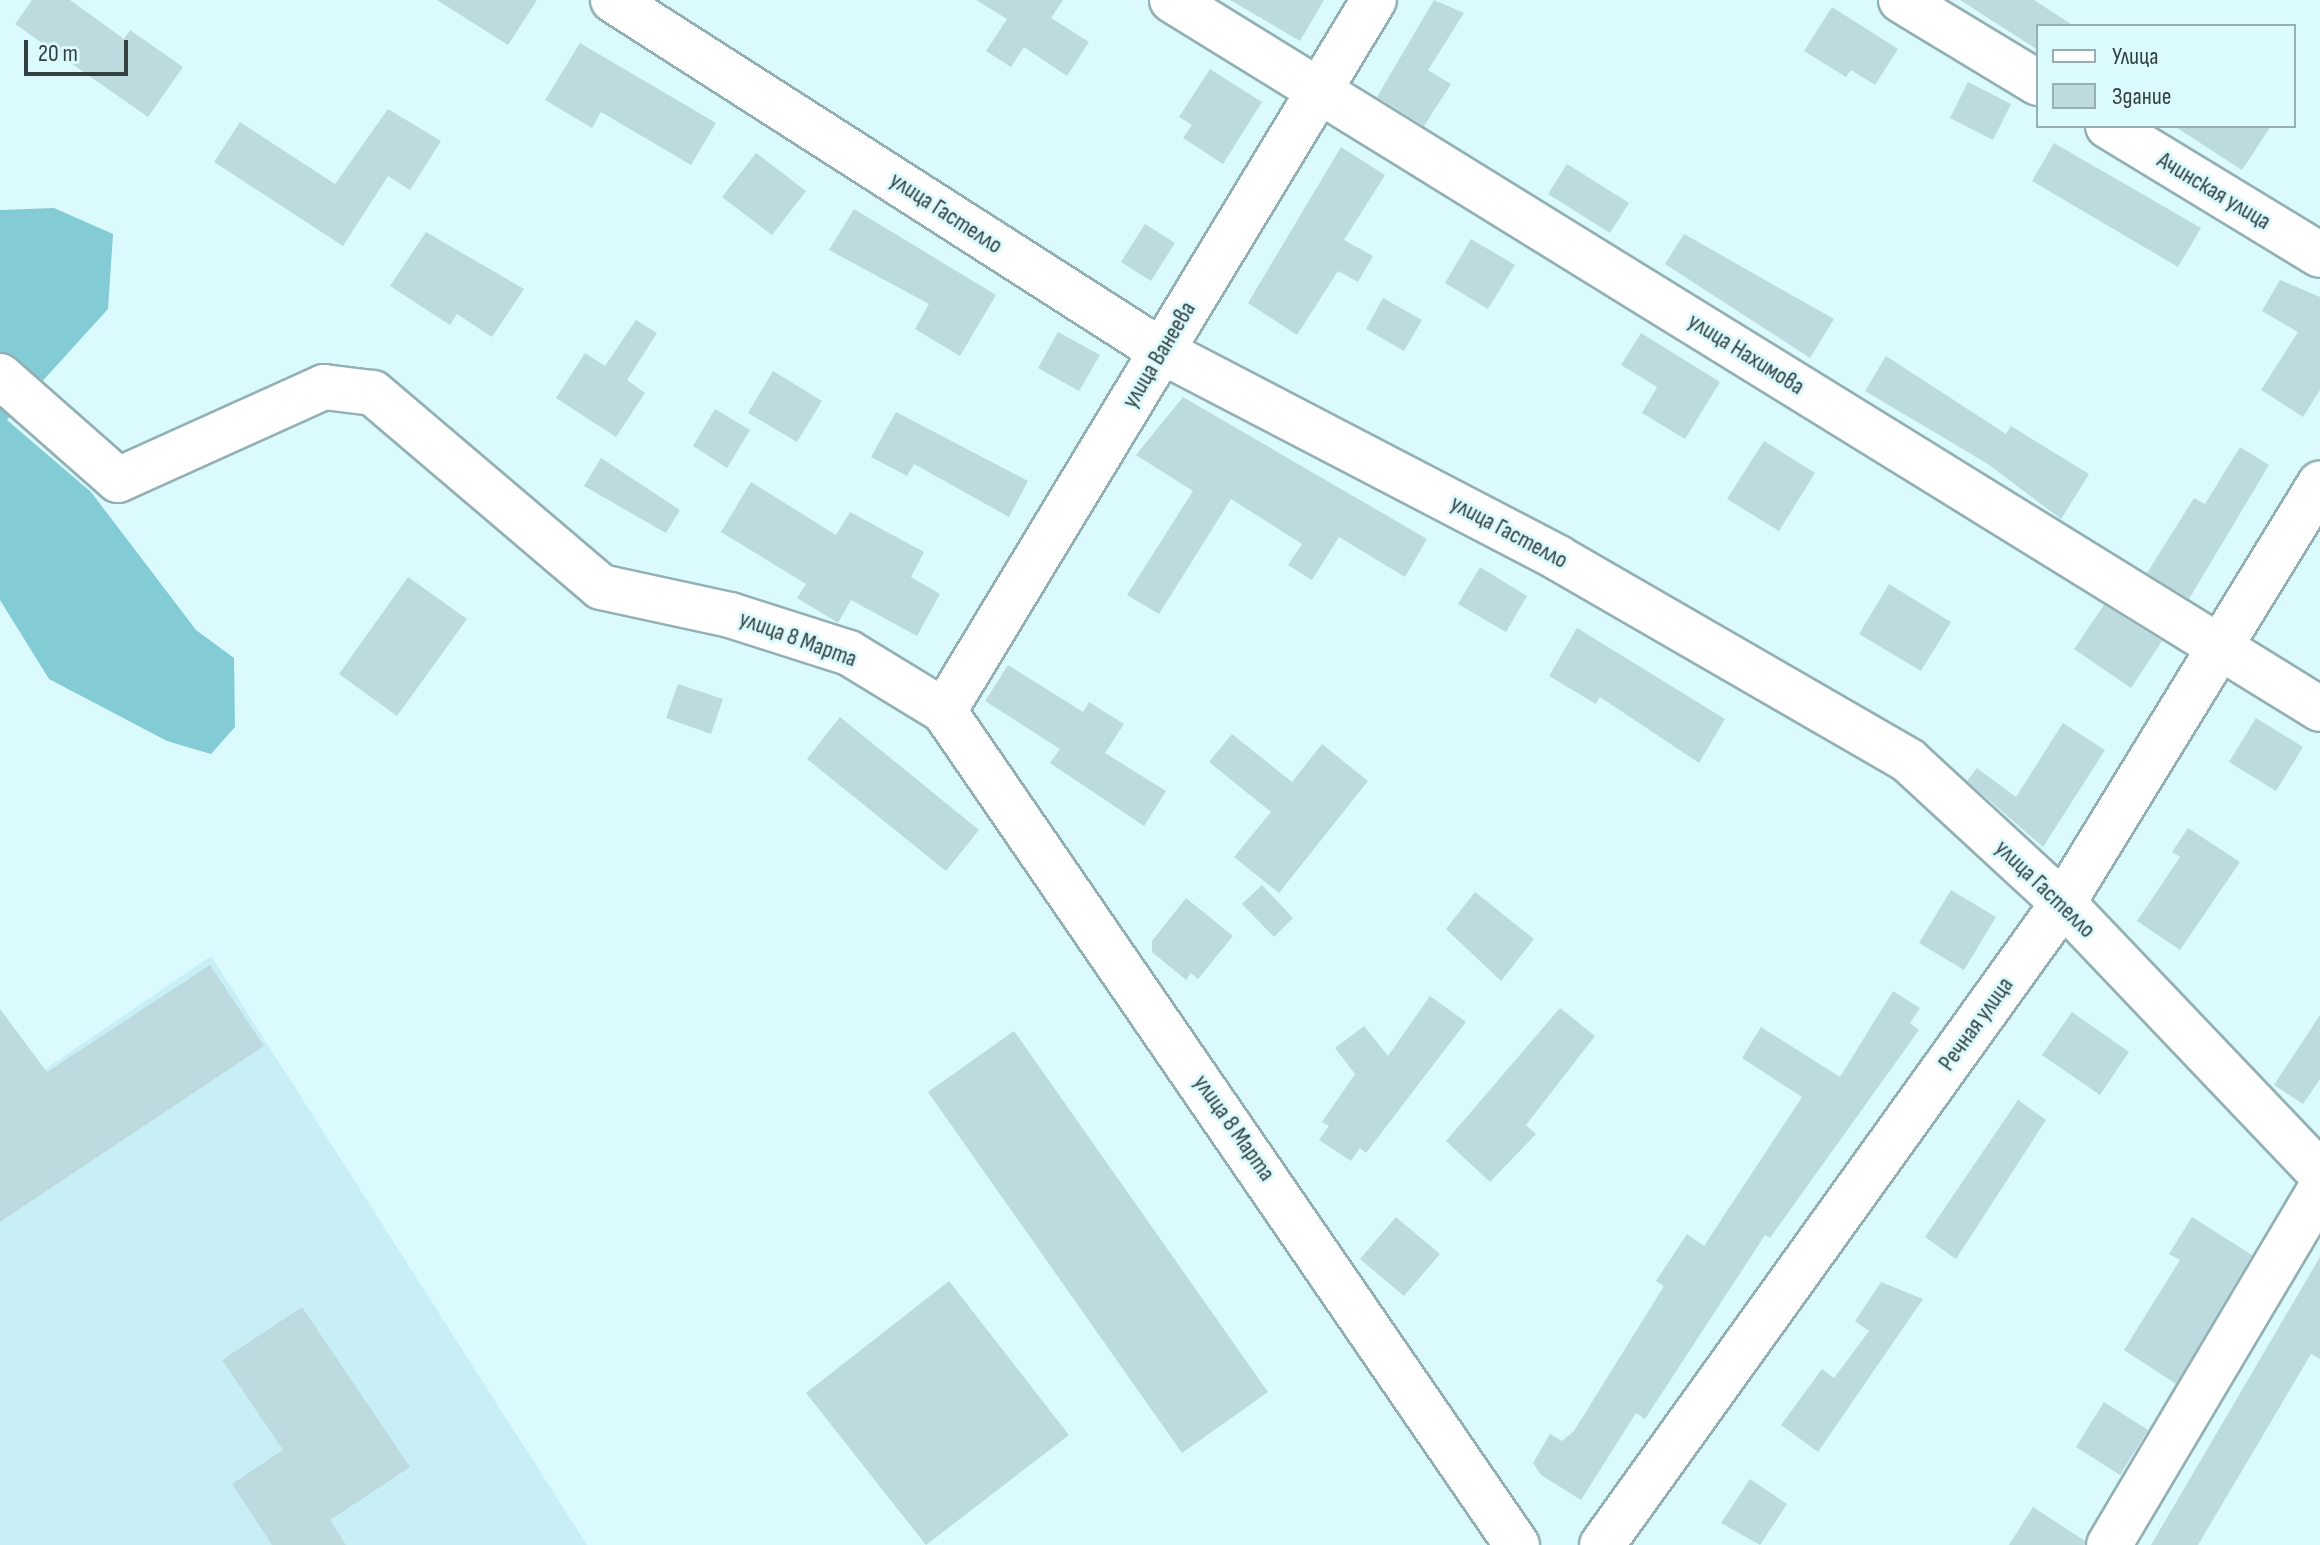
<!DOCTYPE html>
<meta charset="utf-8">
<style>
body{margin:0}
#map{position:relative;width:2320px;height:1545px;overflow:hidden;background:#dbfafe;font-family:"Sofia Sans Condensed",sans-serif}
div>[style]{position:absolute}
.built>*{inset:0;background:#c8eff5}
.forest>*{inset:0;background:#83cbd5}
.building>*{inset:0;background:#bddbdf}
.roads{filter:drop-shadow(2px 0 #93b0b4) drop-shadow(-2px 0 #93b0b4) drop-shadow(0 2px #93b0b4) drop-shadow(0 -2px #93b0b4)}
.minor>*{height:44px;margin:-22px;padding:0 22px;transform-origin:22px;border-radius:22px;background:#fff}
span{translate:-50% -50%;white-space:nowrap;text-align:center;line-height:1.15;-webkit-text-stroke:6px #dbfafe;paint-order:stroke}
.street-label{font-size:24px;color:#333f41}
.legend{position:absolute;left:2036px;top:24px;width:260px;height:104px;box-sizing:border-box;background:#dbfafe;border:2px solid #98afb2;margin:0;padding:10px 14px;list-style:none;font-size:24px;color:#333f41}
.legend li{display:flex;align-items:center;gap:16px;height:40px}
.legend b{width:40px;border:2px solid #98afb2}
.scale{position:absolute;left:24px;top:40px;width:104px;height:36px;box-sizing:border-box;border:4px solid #333f41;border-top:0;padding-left:10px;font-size:24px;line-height:28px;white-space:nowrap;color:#333f41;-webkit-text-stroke:6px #dbfafe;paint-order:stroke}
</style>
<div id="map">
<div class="built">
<div style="clip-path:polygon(211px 956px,587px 1545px,0 1545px,0 1100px)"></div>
</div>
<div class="forest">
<div style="clip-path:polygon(54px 208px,113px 234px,108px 309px,7px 420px,91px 492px,196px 630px,234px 658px,235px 727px,211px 754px,167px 741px,49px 679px,0 600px,0 210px)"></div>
</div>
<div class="building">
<div style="clip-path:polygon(32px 0,70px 0,124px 39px,130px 30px,183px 67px,148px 117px,15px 24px)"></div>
<div style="clip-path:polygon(437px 0,537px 0,508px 45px)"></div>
<div style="clip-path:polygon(976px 0,1063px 0,1051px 18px,1089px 42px,1067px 76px,1024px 47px,1011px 67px,986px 51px,1007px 19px)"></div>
<div style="clip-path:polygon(1230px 0,1324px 0,1300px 41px)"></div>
<div style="clip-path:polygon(1434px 0,1464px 13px,1428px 70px,1451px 84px,1424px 126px,1377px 97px)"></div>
<div style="clip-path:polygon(1960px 0,2034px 0,2074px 26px,2038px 26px,2038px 50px)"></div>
<div style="clip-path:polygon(1832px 7px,1898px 49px,1875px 85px,1851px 70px,1846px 77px,1804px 51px)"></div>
<div style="clip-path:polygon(580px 43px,716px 123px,691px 165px,601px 112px,592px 128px,545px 100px)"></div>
<div style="clip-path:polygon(1210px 69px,1262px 102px,1223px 164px,1183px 138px,1192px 125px,1179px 117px)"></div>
<div style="clip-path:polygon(1968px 82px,2011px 104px,1993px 140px,1950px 118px)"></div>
<div style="clip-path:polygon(388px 109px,441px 141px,410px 190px,388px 176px,343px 246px,214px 162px,240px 122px,335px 184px)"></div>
<div style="clip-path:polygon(2174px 126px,2271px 126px,2242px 170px)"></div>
<div style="clip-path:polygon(2054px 143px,2201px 228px,2178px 267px,2032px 181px)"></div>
<div style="clip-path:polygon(1341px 147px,1385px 175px,1344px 240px,1373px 256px,1358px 282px,1338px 271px,1297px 335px,1248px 303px)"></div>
<div style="clip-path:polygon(756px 153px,806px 191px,772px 235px,722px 197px)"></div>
<div style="clip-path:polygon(1567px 164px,1629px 203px,1610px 233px,1548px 194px)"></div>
<div style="clip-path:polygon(854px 209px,996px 295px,960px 356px,915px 329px,929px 304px,829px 250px)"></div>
<div style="clip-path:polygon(1145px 224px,1175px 243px,1151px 281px,1121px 262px)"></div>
<div style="clip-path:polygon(426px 232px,524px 289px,492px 337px,457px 314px,450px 325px,390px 286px)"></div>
<div style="clip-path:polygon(1684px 234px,1834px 319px,1810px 358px,1665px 264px)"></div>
<div style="clip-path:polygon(1471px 239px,1515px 265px,1488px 309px,1445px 283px)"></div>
<div style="clip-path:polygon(2280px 280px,2320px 297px,2320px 390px,2303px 417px,2261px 390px,2298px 332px,2262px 311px)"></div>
<div style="clip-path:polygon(1383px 298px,1422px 320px,1404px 351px,1366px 329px)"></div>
<div style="clip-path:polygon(636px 320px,657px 333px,627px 380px,645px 393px,616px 437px,556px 398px,585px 353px,605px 366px)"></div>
<div style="clip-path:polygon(1058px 332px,1100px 355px,1079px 391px,1038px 368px)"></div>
<div style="clip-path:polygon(1641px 333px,1720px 382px,1685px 439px,1642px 413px,1657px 387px,1621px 365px)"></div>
<div style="clip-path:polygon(1886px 356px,2006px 434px,2011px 426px,2089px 474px,2061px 519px,1988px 464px,1865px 391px)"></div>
<div style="clip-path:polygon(773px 371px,822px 401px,797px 442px,748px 413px)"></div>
<div style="clip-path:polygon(1183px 397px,1427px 539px,1405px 577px,1339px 537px,1312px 580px,1288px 565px,1302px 544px,1231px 499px,1159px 614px,1127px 595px,1193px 491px,1136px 455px)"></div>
<div style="clip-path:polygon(715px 409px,750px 430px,727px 468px,693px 446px)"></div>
<div style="clip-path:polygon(896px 412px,1028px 481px,1009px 517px,914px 464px,907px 476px,871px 457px)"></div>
<div style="clip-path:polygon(1764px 441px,1815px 473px,1779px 531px,1727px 499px)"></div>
<div style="clip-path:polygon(2240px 447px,2269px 465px,2189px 599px,2147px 573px,2194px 498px,2205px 504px)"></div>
<div style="clip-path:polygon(601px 458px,680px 510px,666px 533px,584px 486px)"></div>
<div style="clip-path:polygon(751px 482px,836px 535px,850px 512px,924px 552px,911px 577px,940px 594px,917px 636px,851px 600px,838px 623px,797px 598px,806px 584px,721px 532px)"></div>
<div style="clip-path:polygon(1480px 567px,1527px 596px,1506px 632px,1458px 604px)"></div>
<div style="clip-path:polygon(408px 577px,467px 619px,397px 716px,339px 674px)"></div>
<div style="clip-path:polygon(1889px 584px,1951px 622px,1921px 671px,1859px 634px)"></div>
<div style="clip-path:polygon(2104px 605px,2162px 641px,2131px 688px,2074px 649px)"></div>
<div style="clip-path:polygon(1577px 628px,1725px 719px,1699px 763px,1600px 697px,1596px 704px,1549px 676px)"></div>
<div style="clip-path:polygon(1008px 665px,1083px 712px,1089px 702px,1124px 724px,1105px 753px,1166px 791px,1144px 826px,1050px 763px,1060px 749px,985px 701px)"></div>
<div style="clip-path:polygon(678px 684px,723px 699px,711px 734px,666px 718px)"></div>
<div style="clip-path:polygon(840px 717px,979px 830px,946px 871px,807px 759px)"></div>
<div style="clip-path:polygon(2256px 718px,2303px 747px,2276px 791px,2229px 762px)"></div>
<div style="clip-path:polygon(2063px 723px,2105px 750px,2043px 847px,1967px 781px,1977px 768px,2016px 797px)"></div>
<div style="clip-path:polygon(1232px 734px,1292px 782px,1322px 744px,1368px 781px,1279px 893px,1234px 857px,1271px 812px,1209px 762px)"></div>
<div style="clip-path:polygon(2188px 828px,2240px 862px,2180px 950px,2137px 921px,2180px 857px,2172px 852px)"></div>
<div style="clip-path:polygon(1262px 885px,1293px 918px,1274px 937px,1242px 904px)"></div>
<div style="clip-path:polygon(1951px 890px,1996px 917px,1964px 970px,1919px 943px)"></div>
<div style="clip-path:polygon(1475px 892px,1534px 939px,1501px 981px,1446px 929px)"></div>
<div style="clip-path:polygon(1186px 898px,1233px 936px,1198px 979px,1191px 973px,1186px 980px,1152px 952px,1152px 941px)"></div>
<div style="clip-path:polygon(210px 965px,264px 1046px,0 1222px,0 1009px,47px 1072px)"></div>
<div style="clip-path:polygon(1893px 991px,1920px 1008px,1910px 1023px,1919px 1030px,1770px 1238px,1765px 1235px,1645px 1419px,1636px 1413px,1581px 1500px,1541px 1475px,1533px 1463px,1550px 1434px,1562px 1441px,1574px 1431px,1664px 1286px,1656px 1281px,1687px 1234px,1704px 1246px,1802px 1097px,1742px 1058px,1761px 1027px,1840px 1077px)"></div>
<div style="clip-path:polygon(1430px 996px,1466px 1022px,1366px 1153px,1360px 1148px,1351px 1161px,1319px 1140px,1329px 1126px,1322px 1122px,1355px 1074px,1335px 1048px,1364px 1026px,1388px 1056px)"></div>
<div style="clip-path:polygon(1560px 1008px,1595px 1036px,1526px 1125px,1536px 1134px,1490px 1182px,1446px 1141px)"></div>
<div style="clip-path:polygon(2072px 1012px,2129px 1052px,2100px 1095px,2042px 1055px)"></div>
<div style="clip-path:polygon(2320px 1015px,2320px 1079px,2303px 1104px,2274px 1085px)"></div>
<div style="clip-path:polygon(1014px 1031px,1268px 1392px,1182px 1453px,928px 1092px)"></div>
<div style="clip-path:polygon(2018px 1100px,2046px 1120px,1956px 1259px,1925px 1237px)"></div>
<div style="clip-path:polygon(1396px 1217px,1440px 1254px,1404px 1296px,1360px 1259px)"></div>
<div style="clip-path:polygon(2192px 1217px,2252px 1255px,2176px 1384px,2124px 1350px,2180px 1260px,2169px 1254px)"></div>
<div style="clip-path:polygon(2320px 1257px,2320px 1359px,2311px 1354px,2198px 1545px,2151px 1545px)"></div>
<div style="clip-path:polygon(949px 1281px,1069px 1435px,926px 1545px,806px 1393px)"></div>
<div style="clip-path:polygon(1881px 1282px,1923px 1299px,1818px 1452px,1781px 1425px,1822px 1369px,1834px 1378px,1869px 1331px,1855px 1321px)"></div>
<div style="clip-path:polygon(302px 1307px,410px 1467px,330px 1520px,346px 1545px,272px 1545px,232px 1484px,283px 1450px,222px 1360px)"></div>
<div style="clip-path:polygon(2104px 1402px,2148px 1430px,2120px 1475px,2076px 1447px)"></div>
<div style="clip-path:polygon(1750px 1479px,1787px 1504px,1760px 1545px,1721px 1523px)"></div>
<div style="clip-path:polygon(2033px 1507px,2085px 1541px,2084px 1545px,2009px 1545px)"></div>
</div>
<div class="roads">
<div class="minor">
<div style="left:613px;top:0;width:651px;rotate:32.64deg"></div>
<div style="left:1161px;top:351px;width:448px;rotate:27.5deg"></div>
<div style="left:1558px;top:558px;width:405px;rotate:30deg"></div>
<div style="left:1909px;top:761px;width:209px;rotate:42.7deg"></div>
<div style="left:2063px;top:903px;width:373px;rotate:46.4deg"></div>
<div style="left:1172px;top:0;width:1349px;rotate:31.7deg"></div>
<div style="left:1901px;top:0;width:160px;rotate:31.2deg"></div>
<div style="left:2108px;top:126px;width:248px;rotate:31.3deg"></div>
<div style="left:0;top:376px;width:157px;rotate:41.4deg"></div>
<div style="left:118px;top:480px;width:226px;rotate:-24.3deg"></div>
<div style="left:324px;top:387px;width:49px;rotate:7deg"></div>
<div style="left:373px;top:393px;width:299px;rotate:40.4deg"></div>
<div style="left:601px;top:587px;width:132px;rotate:12.2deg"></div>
<div style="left:730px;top:615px;width:125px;rotate:17.7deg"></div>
<div style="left:849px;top:653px;width:111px;rotate:31.4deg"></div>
<div style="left:944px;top:711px;width:1012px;rotate:55.51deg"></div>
<div style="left:944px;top:711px;width:831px;rotate:-58.84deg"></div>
<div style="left:1602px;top:1545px;width:790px;rotate:-54.32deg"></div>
<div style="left:2063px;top:903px;width:492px;rotate:-58.5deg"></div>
<div style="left:2109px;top:1545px;width:413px;rotate:-59.3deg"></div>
</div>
</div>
<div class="street-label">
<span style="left:2214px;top:191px;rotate:31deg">Ачинская улица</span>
<span style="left:946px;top:213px;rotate:33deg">улица Гастелло</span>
<span style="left:1746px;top:354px;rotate:32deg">улица Нахимова</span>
<span style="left:1159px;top:355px;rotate:-59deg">улица Ванеева</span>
<span style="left:1509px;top:532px;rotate:28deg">улица Гастелло</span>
<span style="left:798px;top:639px;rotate:20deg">улица 8 Марта</span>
<span style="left:2045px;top:889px;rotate:44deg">улица Гастелло</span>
<span style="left:1976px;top:1024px;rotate:-54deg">Речная улица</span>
<span style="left:1234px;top:1128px;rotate:55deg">улица 8 Марта</span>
</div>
<ul class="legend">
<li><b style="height:10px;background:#fff"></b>Улица</li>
<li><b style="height:22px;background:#bddbdf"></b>Здание</li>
</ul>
<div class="scale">20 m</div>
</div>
